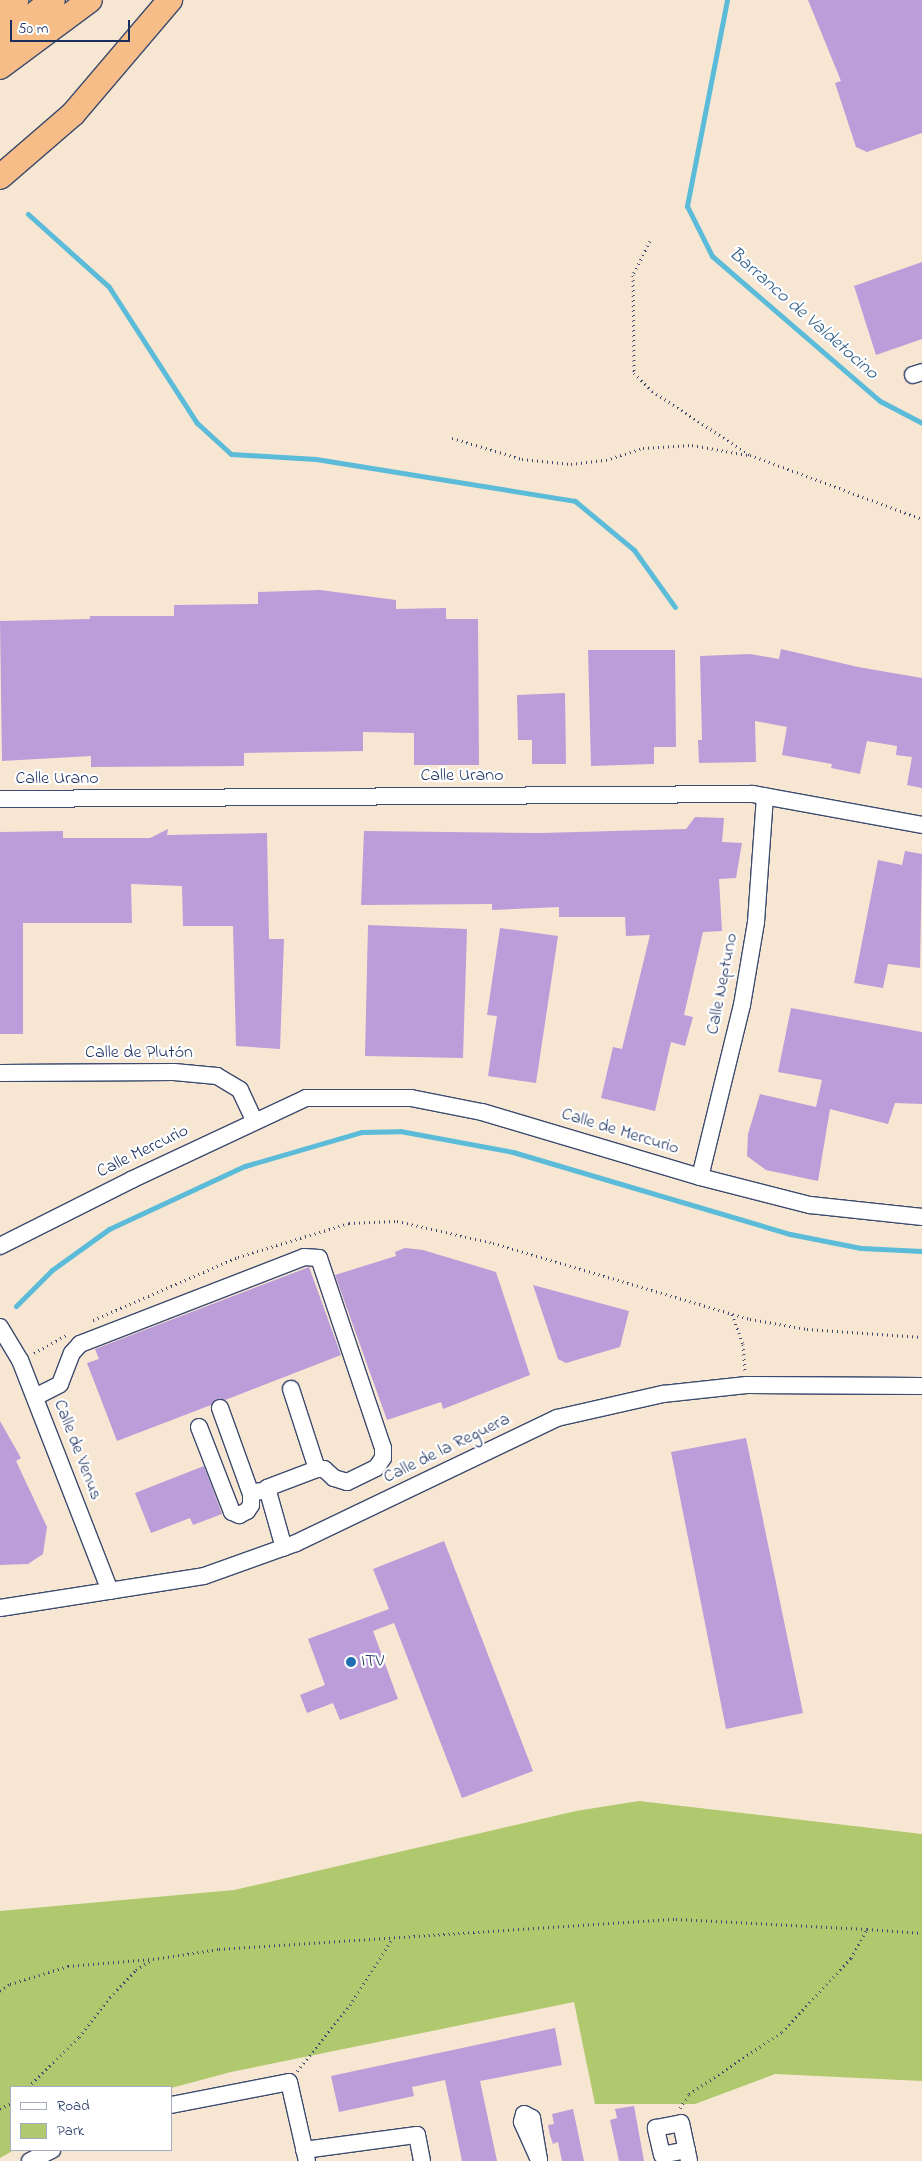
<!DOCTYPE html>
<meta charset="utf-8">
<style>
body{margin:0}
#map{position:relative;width:922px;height:2161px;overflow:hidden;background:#f7e7d2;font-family:"Indie Flower",sans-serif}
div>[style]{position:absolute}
.green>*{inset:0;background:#b0c86e}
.stream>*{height:5px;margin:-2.5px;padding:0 2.5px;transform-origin:2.5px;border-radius:2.5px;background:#5bbbd9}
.building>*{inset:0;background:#bb9dd9}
.path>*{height:3px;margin-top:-1.5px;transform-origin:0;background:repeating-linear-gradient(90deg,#3c4b6f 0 1px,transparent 0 5px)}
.roads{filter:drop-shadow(1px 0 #3c4b6f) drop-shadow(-1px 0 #3c4b6f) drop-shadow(0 1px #3c4b6f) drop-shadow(0 -1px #3c4b6f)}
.minor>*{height:16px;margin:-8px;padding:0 8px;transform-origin:8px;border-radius:8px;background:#fff}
.highway>*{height:24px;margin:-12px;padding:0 12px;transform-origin:12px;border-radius:12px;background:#f7bd88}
.dots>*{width:14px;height:14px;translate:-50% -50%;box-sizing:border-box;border:2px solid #fff;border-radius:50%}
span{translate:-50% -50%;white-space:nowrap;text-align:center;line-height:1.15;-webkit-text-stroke:4.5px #fff;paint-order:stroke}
.street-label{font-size:18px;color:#1b2f5e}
.poi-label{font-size:18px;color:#1b2f5e}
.left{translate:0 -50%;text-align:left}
.water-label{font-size:19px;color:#316089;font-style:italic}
.legend{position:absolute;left:10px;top:2086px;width:162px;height:65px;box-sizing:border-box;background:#fff;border:1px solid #a4acbf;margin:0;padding:6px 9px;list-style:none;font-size:15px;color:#1b2f5e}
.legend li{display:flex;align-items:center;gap:10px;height:25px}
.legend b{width:25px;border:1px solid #a4acbf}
.scale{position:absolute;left:10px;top:20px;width:120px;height:22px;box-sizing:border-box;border:2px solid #1b2f5e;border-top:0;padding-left:6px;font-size:15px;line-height:18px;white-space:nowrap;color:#1b2f5e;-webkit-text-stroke:4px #fff;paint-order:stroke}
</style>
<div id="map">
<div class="green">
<div style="clip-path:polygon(639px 1801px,922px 1834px,922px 2081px,775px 2074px,695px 2104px,595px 2104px,574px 2002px,231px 2072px,171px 2088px,11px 2087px,11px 2150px,14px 2150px,0 2158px,0 1911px,234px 1890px,576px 1811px)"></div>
</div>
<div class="stream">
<div style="left:727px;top:0;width:210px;rotate:101deg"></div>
<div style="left:687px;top:206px;width:56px;rotate:63.4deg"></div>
<div style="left:712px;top:256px;width:222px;rotate:40.8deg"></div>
<div style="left:880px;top:401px;width:47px;rotate:27.6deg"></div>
<div style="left:28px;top:214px;width:109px;rotate:42deg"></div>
<div style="left:109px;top:287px;width:162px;rotate:57.1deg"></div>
<div style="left:197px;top:423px;width:46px;rotate:42.4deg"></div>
<div style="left:231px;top:454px;width:85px;rotate:3.4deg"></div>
<div style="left:316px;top:459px;width:262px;rotate:9.2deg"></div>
<div style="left:575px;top:501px;width:77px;rotate:39.7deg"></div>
<div style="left:634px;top:550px;width:70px;rotate:54.3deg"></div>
<div style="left:16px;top:1306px;width:51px;rotate:-45deg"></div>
<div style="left:52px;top:1270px;width:70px;rotate:-35.7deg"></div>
<div style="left:109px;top:1229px;width:150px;rotate:-24.9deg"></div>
<div style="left:245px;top:1166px;width:121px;rotate:-16.3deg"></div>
<div style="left:361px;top:1132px;width:39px;rotate:-1deg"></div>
<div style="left:400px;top:1131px;width:115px;rotate:10.5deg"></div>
<div style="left:513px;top:1152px;width:289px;rotate:16.5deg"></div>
<div style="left:790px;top:1234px;width:72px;rotate:11.2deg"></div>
<div style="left:861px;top:1248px;width:61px;rotate:2.8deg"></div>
</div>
<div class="building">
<div style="clip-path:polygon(808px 0,922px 0,922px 133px,867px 152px,856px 147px,835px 83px,841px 81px)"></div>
<div style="clip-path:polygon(922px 262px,922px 339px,876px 355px,854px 286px)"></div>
<div style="clip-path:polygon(320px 590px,396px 600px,396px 609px,446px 608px,446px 619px,478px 619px,479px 765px,414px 765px,414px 733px,363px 732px,363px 751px,244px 753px,244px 766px,91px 767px,91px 756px,2px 761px,0 621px,90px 619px,90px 616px,174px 616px,174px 605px,258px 604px,258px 592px)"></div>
<div style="clip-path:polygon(781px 649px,858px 667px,922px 678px,922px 788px,907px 785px,912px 757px,896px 755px,897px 746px,867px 741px,860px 774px,831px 768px,832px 764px,782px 755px,787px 727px,755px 721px,756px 762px,699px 763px,698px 740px,702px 740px,700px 656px,750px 654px,779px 659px)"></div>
<div style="clip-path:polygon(588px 650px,675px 650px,676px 747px,654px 747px,654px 764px,591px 766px)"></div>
<div style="clip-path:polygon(565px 693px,566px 764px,532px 764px,532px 740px,518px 740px,517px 695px)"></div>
<div style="clip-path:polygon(695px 817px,724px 818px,722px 842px,742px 843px,736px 878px,719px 879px,722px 931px,703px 932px,684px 1015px,693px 1017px,685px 1046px,671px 1042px,655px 1111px,601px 1098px,613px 1047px,622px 1049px,650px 935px,626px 936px,625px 917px,559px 917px,559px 907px,492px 910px,492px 904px,361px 905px,364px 831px,541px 833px,686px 829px)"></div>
<div style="clip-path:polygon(168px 829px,167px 835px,267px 833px,269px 939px,284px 939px,280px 1049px,236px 1046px,233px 926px,183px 926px,182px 886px,131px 884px,132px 923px,23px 923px,23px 1034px,0 1034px,0 832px,63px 831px,63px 838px,150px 838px)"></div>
<div style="clip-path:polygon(905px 851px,922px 854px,920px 968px,888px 964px,883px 988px,854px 983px,878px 860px,902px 865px)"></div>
<div style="clip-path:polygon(368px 925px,467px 929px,463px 1058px,365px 1056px)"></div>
<div style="clip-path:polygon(500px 928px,558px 936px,536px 1083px,488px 1076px,497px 1016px,487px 1015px)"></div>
<div style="clip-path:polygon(791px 1008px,922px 1032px,922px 1104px,895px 1103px,888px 1124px,830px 1109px,818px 1181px,766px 1170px,747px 1156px,748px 1134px,760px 1094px,816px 1107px,822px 1080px,778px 1072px)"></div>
<div style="clip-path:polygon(405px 1248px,423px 1250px,496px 1272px,530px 1375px,443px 1409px,441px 1402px,387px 1420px,335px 1275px,396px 1256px,395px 1252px)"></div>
<div style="clip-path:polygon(309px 1267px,341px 1355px,225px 1400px,216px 1399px,211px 1405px,117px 1441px,87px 1363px,99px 1359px,95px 1349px)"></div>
<div style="clip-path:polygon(533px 1285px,629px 1311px,620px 1347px,566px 1363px,558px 1359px)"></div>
<div style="clip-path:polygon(0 1421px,21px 1458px,16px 1461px,47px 1527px,43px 1554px,28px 1564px,0 1565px)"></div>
<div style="clip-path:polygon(746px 1438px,803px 1713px,726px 1729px,671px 1452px)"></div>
<div style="clip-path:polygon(204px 1466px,222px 1514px,193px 1525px,190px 1518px,151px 1533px,135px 1493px)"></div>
<div style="clip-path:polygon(444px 1541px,533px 1771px,462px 1798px,394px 1623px,373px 1631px,398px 1699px,340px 1720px,333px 1703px,307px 1713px,300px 1695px,325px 1685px,308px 1639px,389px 1609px,373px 1569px)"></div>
<div style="clip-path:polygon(555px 2028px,562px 2065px,480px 2081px,497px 2161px,462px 2161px,445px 2080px,412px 2087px,414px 2096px,339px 2112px,331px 2076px)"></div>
<div style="clip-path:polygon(634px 2106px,644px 2161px,619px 2161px,610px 2120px,617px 2118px,615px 2109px)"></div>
<div style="clip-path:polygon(573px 2109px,581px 2147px,584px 2161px,562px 2161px,558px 2142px,553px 2144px,550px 2135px,548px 2125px,554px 2124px,552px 2114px)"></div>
</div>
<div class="path">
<div style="left:650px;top:241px;width:38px;rotate:117deg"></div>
<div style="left:633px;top:275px;width:98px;rotate:89.4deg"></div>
<div style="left:634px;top:373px;width:25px;rotate:45deg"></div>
<div style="left:652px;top:391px;width:117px;rotate:33.1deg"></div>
<div style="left:750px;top:455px;width:184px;rotate:20.4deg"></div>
<div style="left:452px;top:438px;width:73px;rotate:16.7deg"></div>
<div style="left:522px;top:459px;width:49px;rotate:5.8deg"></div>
<div style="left:571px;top:464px;width:35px;rotate:-7deg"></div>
<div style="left:606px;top:460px;width:39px;rotate:-18deg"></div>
<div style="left:643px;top:448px;width:49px;rotate:-3.5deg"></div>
<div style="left:692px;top:445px;width:56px;rotate:10.3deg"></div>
<div style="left:732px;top:1314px;width:32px;rotate:70deg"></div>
<div style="left:743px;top:1344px;width:28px;rotate:86deg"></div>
<div style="left:93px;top:1320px;width:158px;rotate:-23.5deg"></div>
<div style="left:238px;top:1257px;width:116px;rotate:-17deg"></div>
<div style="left:349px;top:1223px;width:48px;rotate:-2.4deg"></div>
<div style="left:397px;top:1221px;width:98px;rotate:12.9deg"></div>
<div style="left:493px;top:1243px;width:268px;rotate:16.5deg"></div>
<div style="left:750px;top:1319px;width:58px;rotate:10deg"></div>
<div style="left:807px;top:1329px;width:115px;rotate:4deg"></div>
<div style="left:34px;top:1353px;width:37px;rotate:-29deg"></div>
<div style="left:0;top:1991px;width:12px;rotate:-35deg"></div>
<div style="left:10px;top:1984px;width:61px;rotate:-17.2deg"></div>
<div style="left:68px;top:1966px;width:84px;rotate:-4.8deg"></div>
<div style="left:297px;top:2071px;width:85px;rotate:-51.2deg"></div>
<div style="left:350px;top:2005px;width:78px;rotate:-57.5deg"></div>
<div style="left:28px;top:2087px;width:71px;rotate:-44.4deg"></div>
<div style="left:79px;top:2037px;width:51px;rotate:-52.2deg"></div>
<div style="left:110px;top:1997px;width:37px;rotate:-46deg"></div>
<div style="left:136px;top:1970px;width:20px;rotate:-33deg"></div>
<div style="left:153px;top:1959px;width:67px;rotate:-8.6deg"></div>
<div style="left:219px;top:1949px;width:458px;rotate:-3.8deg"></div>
<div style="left:676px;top:1919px;width:191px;rotate:3deg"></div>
<div style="left:680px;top:2108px;width:17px;rotate:-57deg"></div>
<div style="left:689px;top:2094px;width:112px;rotate:-33.7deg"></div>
<div style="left:782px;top:2032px;width:101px;rotate:-47deg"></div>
<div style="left:851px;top:1958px;width:33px;rotate:-61deg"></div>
<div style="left:867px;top:1929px;width:55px;rotate:4.2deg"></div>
<div style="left:0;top:2109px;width:13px;rotate:-29deg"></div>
</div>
<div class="roads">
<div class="minor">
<div style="left:913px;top:375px;width:9px;rotate:-18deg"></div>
<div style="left:0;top:799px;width:753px;rotate:-0.38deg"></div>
<div style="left:753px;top:794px;width:172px;rotate:10.4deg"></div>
<div style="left:0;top:1073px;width:174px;rotate:-0.3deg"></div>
<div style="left:174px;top:1072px;width:43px;rotate:5.3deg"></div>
<div style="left:217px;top:1076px;width:27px;rotate:31deg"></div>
<div style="left:240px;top:1090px;width:33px;rotate:65deg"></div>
<div style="left:700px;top:1177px;width:177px;rotate:-76.3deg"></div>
<div style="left:742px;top:1005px;width:84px;rotate:-80.4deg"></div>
<div style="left:756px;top:922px;width:126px;rotate:-85.9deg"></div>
<div style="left:0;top:1246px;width:147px;rotate:-26.7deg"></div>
<div style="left:131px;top:1180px;width:193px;rotate:-25.1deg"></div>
<div style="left:306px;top:1098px;width:105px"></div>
<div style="left:411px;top:1098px;width:72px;rotate:11.2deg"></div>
<div style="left:482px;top:1112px;width:227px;rotate:16.6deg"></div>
<div style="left:700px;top:1177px;width:114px;rotate:14.3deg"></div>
<div style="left:810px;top:1205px;width:113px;rotate:6.1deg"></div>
<div style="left:0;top:1327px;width:39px;rotate:59deg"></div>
<div style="left:20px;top:1360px;width:248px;rotate:68.7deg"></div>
<div style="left:291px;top:1389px;width:84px;rotate:72deg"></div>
<div style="left:35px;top:1397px;width:28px;rotate:-27deg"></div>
<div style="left:60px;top:1384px;width:33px;rotate:-69deg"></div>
<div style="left:72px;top:1353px;width:12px;rotate:-48deg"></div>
<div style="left:80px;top:1344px;width:240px;rotate:-21.2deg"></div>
<div style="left:304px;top:1257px;width:15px;rotate:4deg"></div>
<div style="left:319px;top:1258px;width:200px;rotate:71.4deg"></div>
<div style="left:383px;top:1448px;width:10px;rotate:90deg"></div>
<div style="left:383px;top:1458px;width:12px;rotate:125deg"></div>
<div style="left:376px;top:1468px;width:32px;rotate:154deg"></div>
<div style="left:347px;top:1482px;width:14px;rotate:-163deg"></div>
<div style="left:334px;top:1478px;width:13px;rotate:-138deg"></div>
<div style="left:324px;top:1469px;width:7px;rotate:180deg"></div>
<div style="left:317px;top:1469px;width:53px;rotate:159.2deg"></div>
<div style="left:267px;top:1488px;width:62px;rotate:74.2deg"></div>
<div style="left:220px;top:1408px;width:91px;rotate:70.2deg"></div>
<div style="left:251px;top:1494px;width:9px;rotate:-18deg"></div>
<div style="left:199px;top:1427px;width:91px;rotate:68.8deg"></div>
<div style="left:232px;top:1512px;width:8px;rotate:23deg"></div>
<div style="left:239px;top:1515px;width:9px;rotate:-27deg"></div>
<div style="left:247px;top:1511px;width:7px;rotate:-56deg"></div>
<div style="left:251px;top:1505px;width:11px;rotate:-90deg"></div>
<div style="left:0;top:1608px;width:206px;rotate:-8.9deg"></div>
<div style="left:204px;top:1576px;width:98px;rotate:-19.7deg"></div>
<div style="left:296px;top:1543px;width:289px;rotate:-25.6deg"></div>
<div style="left:557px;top:1418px;width:109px;rotate:-12.8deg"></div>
<div style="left:663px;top:1394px;width:84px;rotate:-6.1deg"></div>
<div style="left:747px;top:1385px;width:175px;rotate:0.3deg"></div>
<div style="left:171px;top:2105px;width:120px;rotate:-11deg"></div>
<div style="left:289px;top:2082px;width:81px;rotate:77.2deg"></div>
<div style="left:304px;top:2150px;width:114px;rotate:-7.6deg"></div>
<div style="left:417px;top:2135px;width:26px;rotate:79deg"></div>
<div style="left:687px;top:2150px;width:25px;rotate:169deg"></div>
<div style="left:662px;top:2155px;width:28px;rotate:-103deg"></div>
<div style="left:656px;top:2128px;width:25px;rotate:-11deg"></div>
<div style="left:681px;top:2123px;width:39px;rotate:78deg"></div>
<div style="left:539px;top:2160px;width:42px;rotate:-114.1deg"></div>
<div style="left:522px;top:2122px;width:8px;rotate:-76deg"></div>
<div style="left:524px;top:2114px;width:9px;rotate:27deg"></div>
<div style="left:532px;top:2118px;width:43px;rotate:80.5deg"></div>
<div style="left:539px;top:2160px;width:1px;rotate:90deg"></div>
<div style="left:30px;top:2161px;width:25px;rotate:-27deg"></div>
</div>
<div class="highway">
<div style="left:0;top:13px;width:21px;rotate:-39deg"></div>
<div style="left:0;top:40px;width:66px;rotate:-37deg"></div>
<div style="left:0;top:67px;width:112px;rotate:-36.7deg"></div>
<div style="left:0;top:177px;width:96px;rotate:-40.8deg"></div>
<div style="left:73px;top:114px;width:150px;rotate:-49.6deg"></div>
</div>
</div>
<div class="dots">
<div style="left:351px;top:1662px;background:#1f6fb2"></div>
</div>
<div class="street-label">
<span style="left:462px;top:776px">Calle Urano</span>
<span style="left:57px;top:779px">Calle Urano</span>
<span style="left:723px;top:984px;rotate:-79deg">Calle Neptuno</span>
<span style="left:139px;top:1053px">Calle de Plutón</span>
<span style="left:620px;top:1132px;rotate:17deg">Calle de Mercurio</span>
<span style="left:143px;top:1152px;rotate:-26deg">Calle Mercurio</span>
<span style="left:447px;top:1449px;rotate:-26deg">Calle de la Reguera</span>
<span style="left:77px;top:1450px;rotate:69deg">Calle de Venus</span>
</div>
<div class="poi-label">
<span class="left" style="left:361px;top:1662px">ITV</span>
</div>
<div class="water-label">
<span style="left:803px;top:314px;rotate:41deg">Barranco de Valdetocino</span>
</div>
<ul class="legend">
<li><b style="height:6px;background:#fff"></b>Road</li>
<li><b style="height:14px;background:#b0c86e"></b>Park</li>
</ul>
<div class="scale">50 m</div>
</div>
